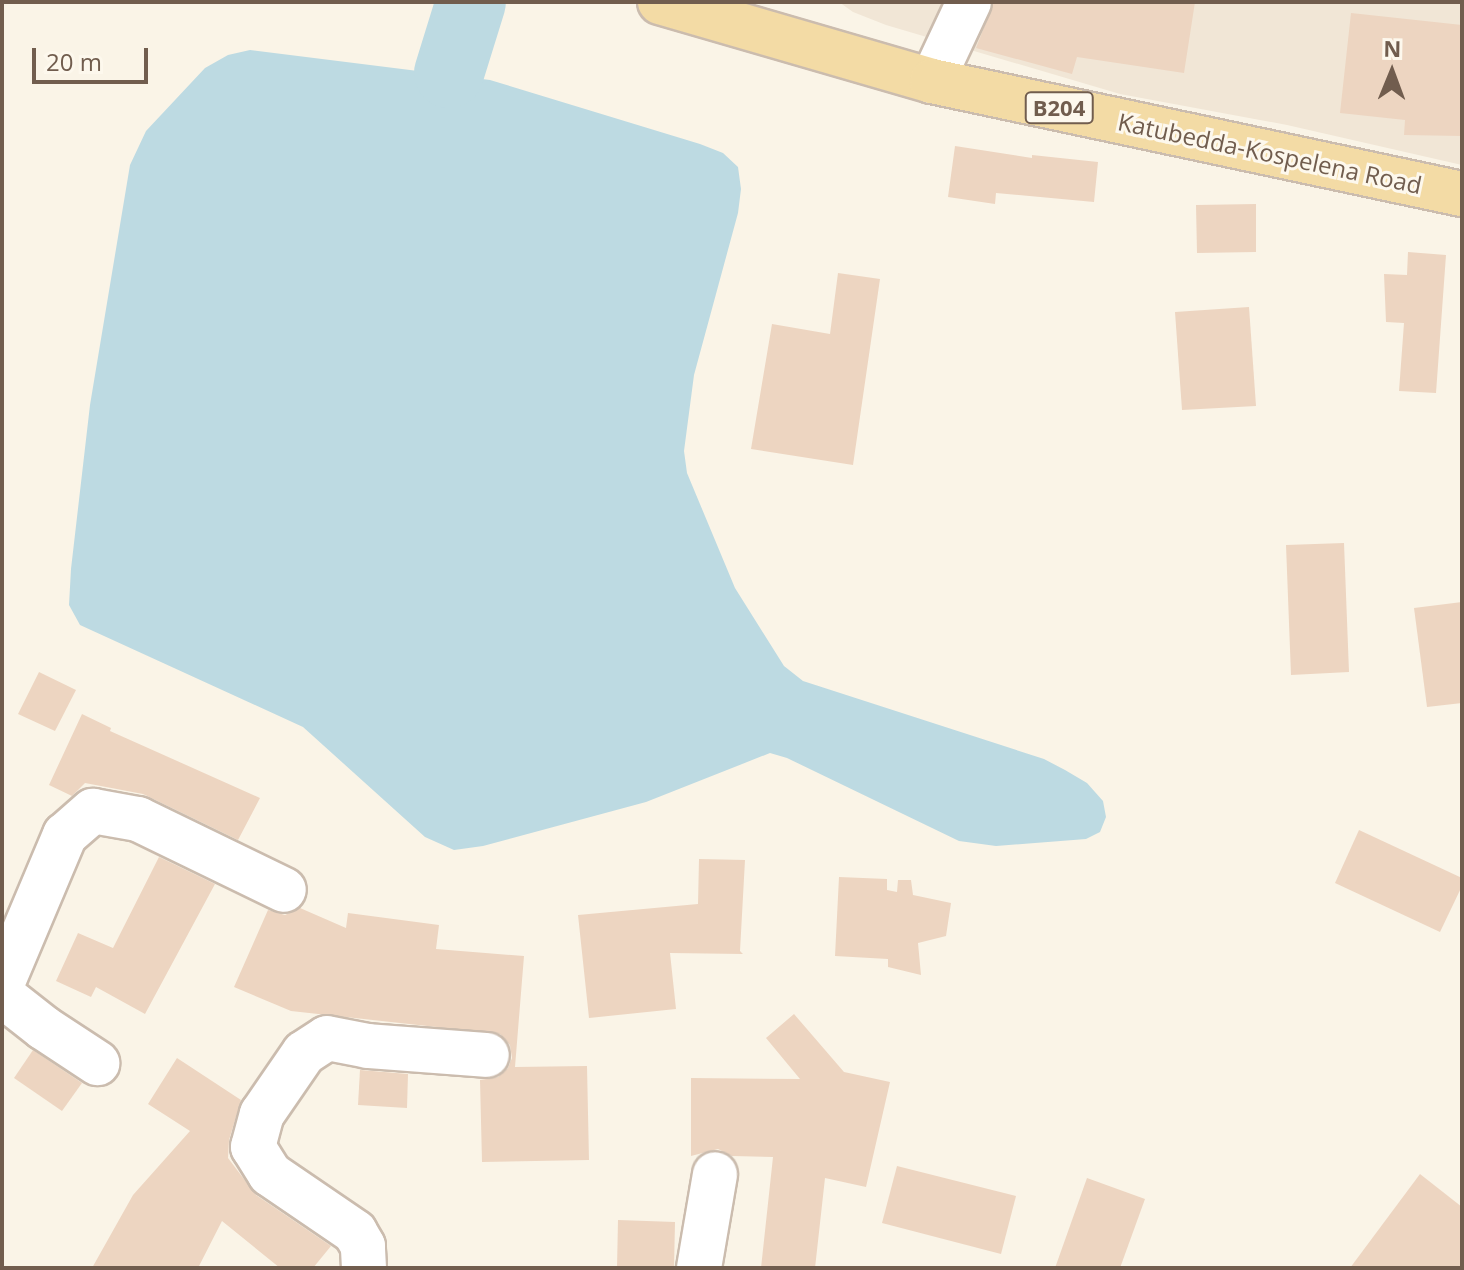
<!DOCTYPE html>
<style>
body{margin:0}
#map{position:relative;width:1464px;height:1270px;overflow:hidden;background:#faf4e7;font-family:"Open Sans",sans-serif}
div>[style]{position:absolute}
.residential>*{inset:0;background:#f1e6d6}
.water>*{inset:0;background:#bddae2}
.river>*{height:70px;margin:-35px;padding:0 35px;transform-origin:35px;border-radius:35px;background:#bddae2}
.building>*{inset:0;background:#edd5c1}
.roads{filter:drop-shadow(2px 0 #cbbcae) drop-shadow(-2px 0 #cbbcae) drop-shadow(0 2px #cbbcae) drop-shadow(0 -2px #cbbcae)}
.street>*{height:44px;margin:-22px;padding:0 22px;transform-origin:22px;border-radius:22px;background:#fff}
.primary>*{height:44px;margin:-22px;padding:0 22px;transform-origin:22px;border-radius:22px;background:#f3dba5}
span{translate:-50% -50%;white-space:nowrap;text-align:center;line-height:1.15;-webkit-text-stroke:6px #fdf8ed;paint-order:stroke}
.shield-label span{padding:2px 6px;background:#fdf8ed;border:2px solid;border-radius:6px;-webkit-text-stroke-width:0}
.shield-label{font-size:22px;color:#715d4e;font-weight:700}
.street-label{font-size:24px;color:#715d4e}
.frame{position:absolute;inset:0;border:4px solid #715d4e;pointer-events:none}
.north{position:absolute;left:1352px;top:32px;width:80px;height:80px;-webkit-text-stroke:6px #fdf8ed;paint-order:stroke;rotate:1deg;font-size:22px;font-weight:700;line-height:32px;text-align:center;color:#715d4e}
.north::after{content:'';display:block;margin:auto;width:28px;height:36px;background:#715d4e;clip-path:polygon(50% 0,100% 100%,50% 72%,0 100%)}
.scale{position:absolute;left:32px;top:48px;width:116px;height:36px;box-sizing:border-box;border:4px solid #715d4e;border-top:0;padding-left:10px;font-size:24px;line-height:28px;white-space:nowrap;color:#715d4e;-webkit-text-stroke:6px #fdf8ed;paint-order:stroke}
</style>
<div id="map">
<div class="residential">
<div style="clip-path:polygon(839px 2px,1462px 2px,1462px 165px,1287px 125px,1120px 94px,886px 25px,853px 12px)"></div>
</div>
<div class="water">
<div style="clip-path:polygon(250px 50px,490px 80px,700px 144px,723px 153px,738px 167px,741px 189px,738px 213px,694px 375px,684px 451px,687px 473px,735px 588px,784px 666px,803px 681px,1044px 759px,1065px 770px,1087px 783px,1103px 801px,1106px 817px,1100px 832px,1086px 839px,996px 846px,959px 841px,787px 758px,770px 753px,646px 802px,483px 846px,454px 850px,425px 837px,303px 727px,80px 625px,69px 605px,71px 569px,90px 405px,130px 165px,146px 131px,205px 68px,228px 55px)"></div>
</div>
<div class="river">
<div style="left:449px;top:73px;width:74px;rotate:-72.8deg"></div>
</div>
<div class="building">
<div style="clip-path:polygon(994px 2px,1195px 2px,1184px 73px,1077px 57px,1072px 74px,976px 48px)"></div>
<div style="clip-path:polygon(1351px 13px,1462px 25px,1462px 136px,1404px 135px,1405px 120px,1340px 113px)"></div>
<div style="clip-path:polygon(955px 146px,1032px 158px,1032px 155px,1098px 162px,1094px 202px,996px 193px,995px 204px,948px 197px)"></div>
<div style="clip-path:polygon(1256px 204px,1256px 252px,1197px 253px,1196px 205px)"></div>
<div style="clip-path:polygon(1408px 252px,1446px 255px,1436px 393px,1399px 391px,1404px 323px,1386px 322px,1384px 274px,1407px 275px)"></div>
<div style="clip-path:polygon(838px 273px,880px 279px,853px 465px,751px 449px,772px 324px,830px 334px)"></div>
<div style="clip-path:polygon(1249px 307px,1256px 406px,1182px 410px,1175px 312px)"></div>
<div style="clip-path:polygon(1344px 543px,1349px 672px,1291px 675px,1286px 545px)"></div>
<div style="clip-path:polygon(1462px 602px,1462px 703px,1427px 707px,1414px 608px)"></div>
<div style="clip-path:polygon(39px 672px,76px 690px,55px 731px,18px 714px)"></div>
<div style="clip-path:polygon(82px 714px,111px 728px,110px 731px,260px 798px,238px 840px,143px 794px,85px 783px,72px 796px,49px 785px)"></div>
<div style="clip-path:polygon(1359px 830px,1462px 878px,1462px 886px,1440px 932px,1335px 883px)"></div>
<div style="clip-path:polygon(159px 857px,215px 884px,145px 1014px,96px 987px,91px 997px,56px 981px,78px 933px,113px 948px)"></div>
<div style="clip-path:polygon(699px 859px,745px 860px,740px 951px,743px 954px,670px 953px,676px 1009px,589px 1018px,578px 915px,698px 904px)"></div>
<div style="clip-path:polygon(839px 877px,887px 879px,887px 890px,897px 892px,898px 880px,911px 880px,913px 895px,951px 903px,946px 936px,918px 943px,921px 975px,888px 967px,888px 959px,835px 956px)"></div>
<div style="clip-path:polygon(300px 908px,346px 928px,348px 913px,439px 925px,436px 949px,524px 956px,515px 1067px,587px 1066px,589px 1160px,482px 1162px,480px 1080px,498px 1077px,508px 1068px,512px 1058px,510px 1045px,500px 1034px,291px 1011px,234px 987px,268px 910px,285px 915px)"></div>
<div style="clip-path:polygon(794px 1014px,844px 1072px,890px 1082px,866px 1187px,825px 1178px,815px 1268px,761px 1268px,773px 1157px,732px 1156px,718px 1149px,691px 1156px,691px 1078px,800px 1079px,766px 1038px)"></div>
<div style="clip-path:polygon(33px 1050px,82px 1083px,62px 1111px,14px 1078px)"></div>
<div style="clip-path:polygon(177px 1058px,241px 1100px,229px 1140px,228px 1158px,256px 1195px,331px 1246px,313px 1268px,280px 1268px,222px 1221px,198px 1268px,92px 1268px,133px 1195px,190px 1131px,148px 1104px)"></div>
<div style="clip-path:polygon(360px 1070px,408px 1074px,407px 1108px,358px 1105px)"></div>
<div style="clip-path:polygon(897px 1166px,1016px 1196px,1001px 1254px,882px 1223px)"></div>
<div style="clip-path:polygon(1420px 1174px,1462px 1207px,1462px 1268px,1350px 1268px)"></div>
<div style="clip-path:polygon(1087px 1178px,1145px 1199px,1120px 1268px,1055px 1268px)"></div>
<div style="clip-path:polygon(618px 1220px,675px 1222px,674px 1268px,617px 1268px)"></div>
</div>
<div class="roads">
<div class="street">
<div style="left:932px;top:81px;width:87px;rotate:-64.9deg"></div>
<div style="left:2px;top:984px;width:162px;rotate:-67.1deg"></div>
<div style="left:65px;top:835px;width:37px;rotate:-41deg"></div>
<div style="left:93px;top:811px;width:46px;rotate:10.1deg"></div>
<div style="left:138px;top:819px;width:162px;rotate:25.9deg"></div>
<div style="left:2px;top:995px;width:53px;rotate:38.2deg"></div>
<div style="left:44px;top:1028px;width:64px;rotate:33.4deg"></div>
<div style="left:364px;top:1268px;width:22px;rotate:-93deg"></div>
<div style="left:363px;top:1246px;width:16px;rotate:-120deg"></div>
<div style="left:355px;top:1232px;width:103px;rotate:-145.7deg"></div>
<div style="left:270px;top:1174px;width:32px;rotate:-122deg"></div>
<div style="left:253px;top:1147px;width:34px;rotate:-75deg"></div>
<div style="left:262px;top:1114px;width:74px;rotate:-55.5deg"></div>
<div style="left:304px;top:1053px;width:27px;rotate:-33deg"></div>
<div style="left:327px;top:1038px;width:42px;rotate:11deg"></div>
<div style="left:368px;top:1046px;width:119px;rotate:4.3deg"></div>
<div style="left:699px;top:1268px;width:95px;rotate:-80.3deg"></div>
</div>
<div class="primary">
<div style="left:660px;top:2px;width:283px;rotate:16.2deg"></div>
<div style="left:932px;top:81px;width:542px;rotate:12.04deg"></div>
</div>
</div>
<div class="shield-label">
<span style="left:1059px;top:108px">B204</span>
</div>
<div class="street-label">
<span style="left:1270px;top:153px;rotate:12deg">Katubedda-Kospelena Road</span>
</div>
<div class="frame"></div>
<div class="north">N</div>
<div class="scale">20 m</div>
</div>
